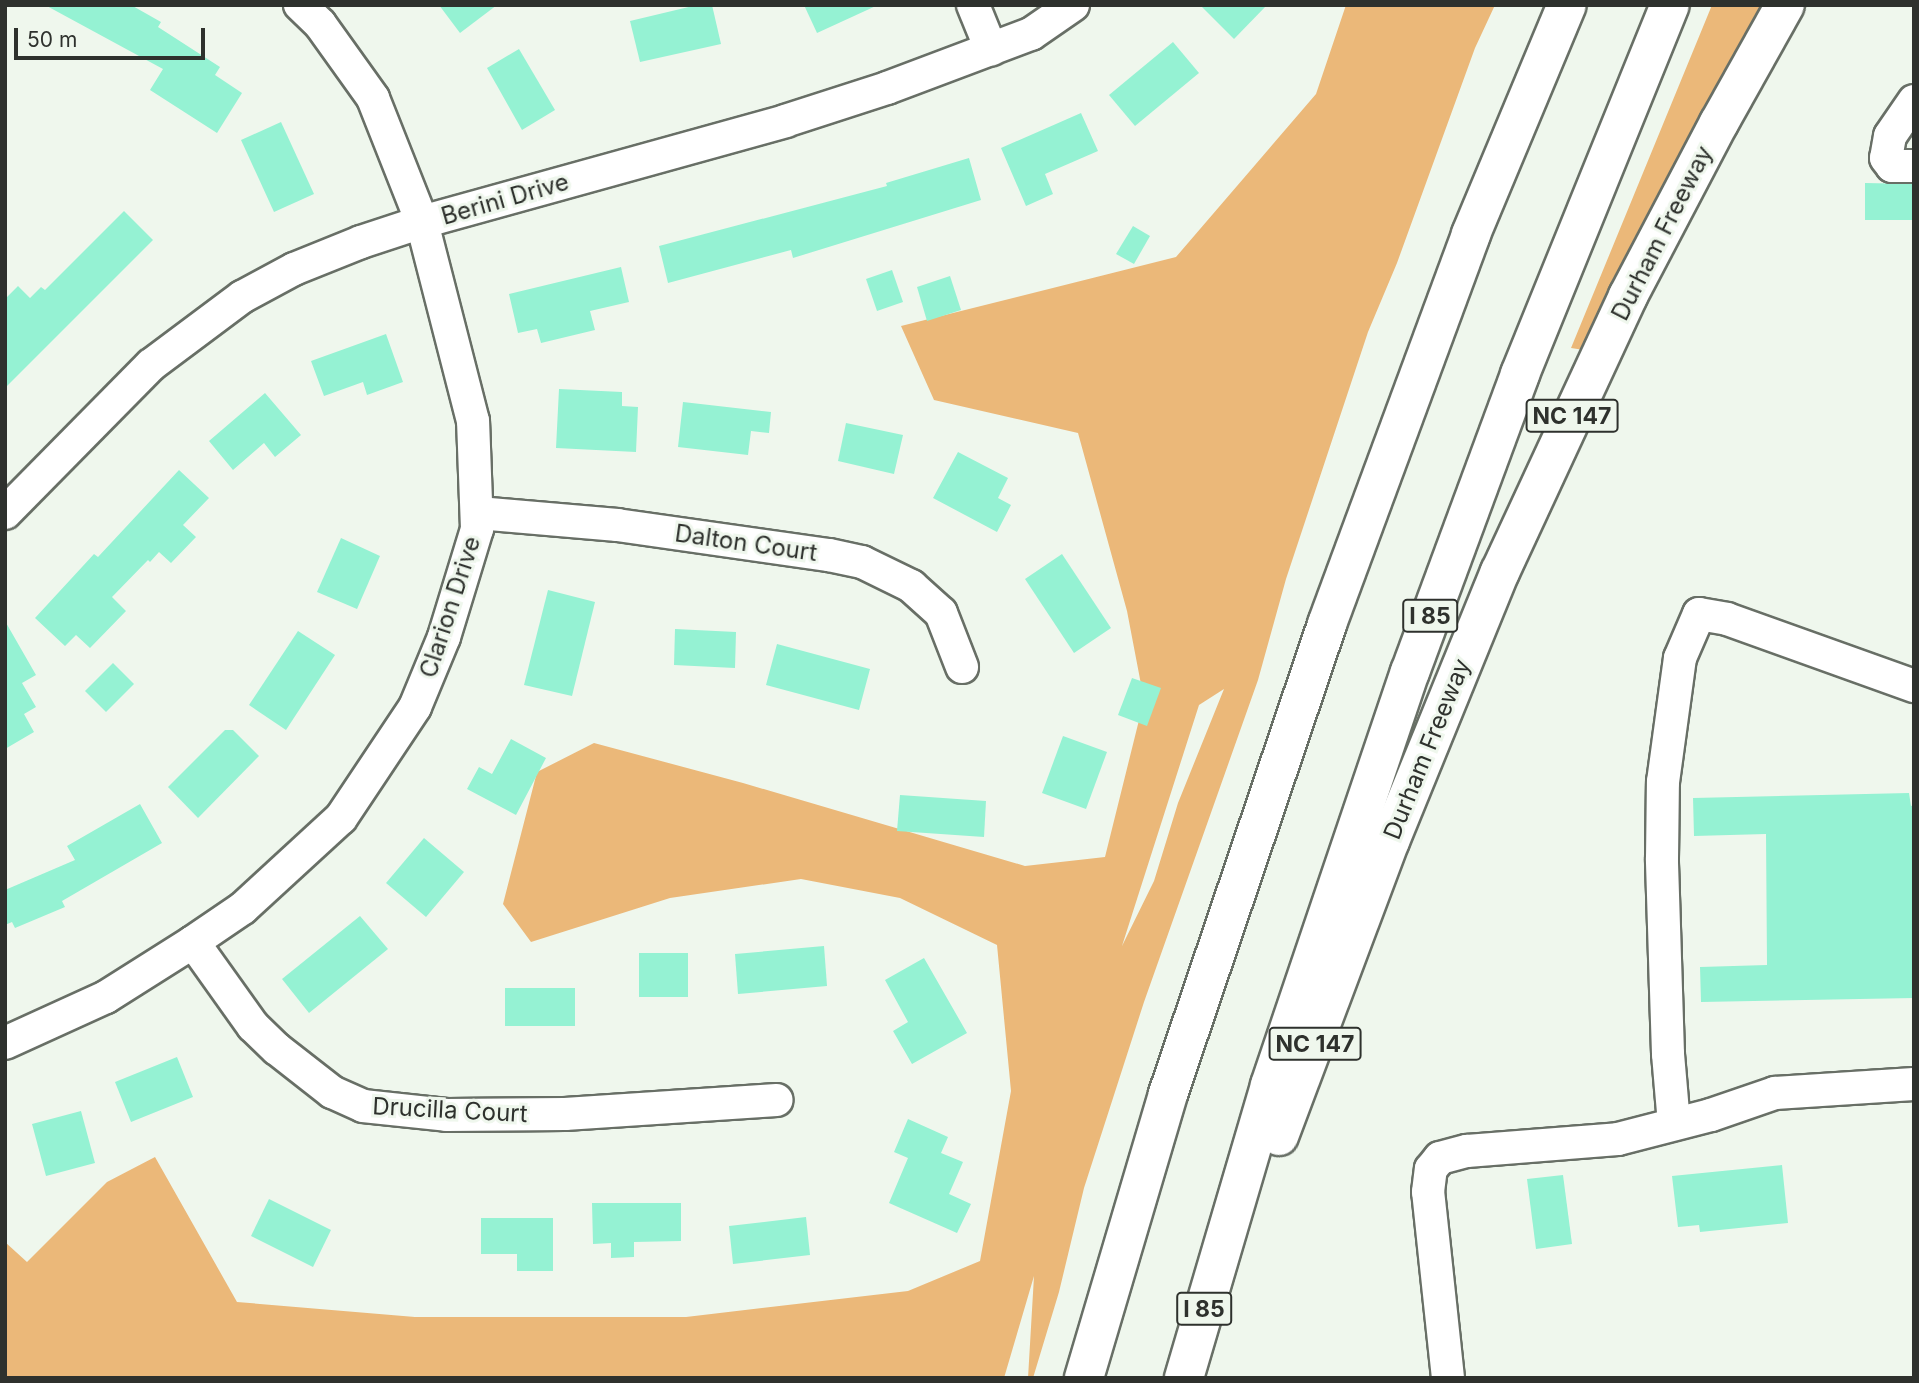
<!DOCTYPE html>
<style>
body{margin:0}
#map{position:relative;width:1919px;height:1383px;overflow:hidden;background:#eff7ed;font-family:Inter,sans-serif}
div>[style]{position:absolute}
.green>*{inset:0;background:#ebb879}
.building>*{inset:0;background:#95f2d3}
.roads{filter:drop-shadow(2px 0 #686f66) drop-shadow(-2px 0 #686f66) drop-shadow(0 2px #686f66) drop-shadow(0 -2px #686f66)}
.minor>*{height:32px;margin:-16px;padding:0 16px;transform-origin:16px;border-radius:16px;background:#fff}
.highway>*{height:38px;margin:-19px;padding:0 19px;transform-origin:19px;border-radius:19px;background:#fff}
span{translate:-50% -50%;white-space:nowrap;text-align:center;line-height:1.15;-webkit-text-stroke:6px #eff7ed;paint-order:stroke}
.shield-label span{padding:2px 5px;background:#eff7ed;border:2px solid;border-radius:5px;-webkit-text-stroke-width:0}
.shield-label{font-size:23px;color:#2e312d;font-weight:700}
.street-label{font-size:24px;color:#2e312d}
.frame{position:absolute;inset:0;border:7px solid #2e312d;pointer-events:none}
.scale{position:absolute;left:14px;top:28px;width:191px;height:32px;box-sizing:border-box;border:4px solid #2e312d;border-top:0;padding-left:9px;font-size:21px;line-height:24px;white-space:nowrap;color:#2e312d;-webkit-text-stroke:5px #eff7ed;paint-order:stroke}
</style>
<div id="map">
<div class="green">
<div style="clip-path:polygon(evenodd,1346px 5px,1495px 5px,1475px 48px,1397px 263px,1368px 332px,1286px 579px,1258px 680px,1144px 1002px,1084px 1188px,1059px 1292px,1033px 1378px,1028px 1378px,1034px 1276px,1004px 1378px,5px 1378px,5px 1242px,27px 1262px,107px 1182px,155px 1157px,237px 1302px,415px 1317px,686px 1317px,908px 1291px,980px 1261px,1011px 1091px,997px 945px,900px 898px,801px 879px,670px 898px,531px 942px,503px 904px,537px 772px,594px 743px,743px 783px,1025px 866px,1105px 857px,1144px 700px,1127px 611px,1078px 433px,934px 400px,901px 326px,1176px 257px,1316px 94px,1346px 5px,1224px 689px,1178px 803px,1154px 881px,1122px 946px,1199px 705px,1224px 689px)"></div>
<div style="clip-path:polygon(1712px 5px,1761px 5px,1659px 193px,1584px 350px,1571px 348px)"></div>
</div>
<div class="building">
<div style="clip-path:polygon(45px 5px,131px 5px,161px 22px,158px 27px,220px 67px,215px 75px,242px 93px,217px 133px,150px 90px,163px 69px)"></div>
<div style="clip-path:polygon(439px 5px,497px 5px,460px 33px)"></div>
<div style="clip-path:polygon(697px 5px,712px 5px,721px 44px,640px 62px,630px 21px)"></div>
<div style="clip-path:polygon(804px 5px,878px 5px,817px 33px)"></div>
<div style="clip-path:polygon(1200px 5px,1267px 5px,1234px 39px)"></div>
<div style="clip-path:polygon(1173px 42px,1199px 73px,1135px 126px,1109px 95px)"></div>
<div style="clip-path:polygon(519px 49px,555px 110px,522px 130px,487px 68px)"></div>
<div style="clip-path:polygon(1081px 113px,1098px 151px,1045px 174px,1053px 194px,1026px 206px,1001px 148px)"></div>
<div style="clip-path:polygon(281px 122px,314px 194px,274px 212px,241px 140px)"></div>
<div style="clip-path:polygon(969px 158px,981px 200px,793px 258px,791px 250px,668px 283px,659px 246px,887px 186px,886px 183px)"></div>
<div style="clip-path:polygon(1865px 183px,1914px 184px,1914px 220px,1865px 220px)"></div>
<div style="clip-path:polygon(124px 211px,153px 240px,5px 388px,5px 299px,18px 286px,30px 298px,41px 287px,45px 290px)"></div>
<div style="clip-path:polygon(1133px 226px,1150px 236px,1134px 264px,1116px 254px)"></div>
<div style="clip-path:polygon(621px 267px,629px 302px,590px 311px,595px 330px,541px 343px,537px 329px,518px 333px,509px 294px)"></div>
<div style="clip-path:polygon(892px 270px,903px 302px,877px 311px,866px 279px)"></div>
<div style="clip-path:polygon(950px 276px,961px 310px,927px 321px,917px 287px)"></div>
<div style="clip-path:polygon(386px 334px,403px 382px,367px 395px,363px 382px,324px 396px,311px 361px)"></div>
<div style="clip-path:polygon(559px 389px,622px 392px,622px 406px,638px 407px,636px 452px,556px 448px)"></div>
<div style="clip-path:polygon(265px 393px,301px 435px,275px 457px,264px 443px,233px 470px,209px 441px)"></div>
<div style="clip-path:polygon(683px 402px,771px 412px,769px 433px,751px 431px,748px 455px,678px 447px)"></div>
<div style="clip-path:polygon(846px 423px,903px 435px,894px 474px,838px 461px)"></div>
<div style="clip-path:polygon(958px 452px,1008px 478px,998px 498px,1011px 505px,997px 532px,933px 498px)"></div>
<div style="clip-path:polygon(179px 470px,209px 498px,183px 525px,196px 537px,171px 563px,159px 552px,150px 562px,148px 560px,112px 597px,126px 611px,90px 648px,76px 635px,65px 646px,35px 618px,94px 554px,98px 557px)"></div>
<div style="clip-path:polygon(341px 538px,380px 556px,357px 609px,317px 592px)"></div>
<div style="clip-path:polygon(1062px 554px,1111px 628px,1074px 653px,1025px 579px)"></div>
<div style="clip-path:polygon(548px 590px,595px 602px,572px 696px,524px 685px)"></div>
<div style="clip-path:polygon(5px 621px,36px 675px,22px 683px,36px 707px,24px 714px,34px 732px,5px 749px)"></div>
<div style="clip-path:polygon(675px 629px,736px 632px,735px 668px,674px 665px)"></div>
<div style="clip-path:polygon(298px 631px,335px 655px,286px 730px,249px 705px)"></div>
<div style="clip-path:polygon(777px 644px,870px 669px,859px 710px,766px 685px)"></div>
<div style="clip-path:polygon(113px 663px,134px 684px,106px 712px,85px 691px)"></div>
<div style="clip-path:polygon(1132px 678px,1161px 688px,1147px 726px,1118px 715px)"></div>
<div style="clip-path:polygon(225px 730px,233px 730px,259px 756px,198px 818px,168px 787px)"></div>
<div style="clip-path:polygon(1063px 736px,1107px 752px,1086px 809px,1042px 793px)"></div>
<div style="clip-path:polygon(511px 739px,546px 758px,516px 815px,467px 789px,479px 767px,492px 774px)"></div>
<div style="clip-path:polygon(1909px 793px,1911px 806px,1914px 805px,1914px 998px,1701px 1002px,1700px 967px,1767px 965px,1766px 834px,1694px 836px,1693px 798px)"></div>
<div style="clip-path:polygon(900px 795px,986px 801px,984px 837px,897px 831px)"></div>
<div style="clip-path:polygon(140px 804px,162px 843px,62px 901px,65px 907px,15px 928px,12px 922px,5px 925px,5px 890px,75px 860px,67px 846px)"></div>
<div style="clip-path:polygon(424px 838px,464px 872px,426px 917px,386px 883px)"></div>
<div style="clip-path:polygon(360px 916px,388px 949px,309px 1013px,282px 979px)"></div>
<div style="clip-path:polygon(824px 946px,827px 986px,738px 994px,735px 954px)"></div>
<div style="clip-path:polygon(639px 953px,688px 953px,688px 997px,639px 997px)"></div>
<div style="clip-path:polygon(924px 958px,967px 1033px,912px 1064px,893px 1031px,908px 1022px,885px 980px)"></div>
<div style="clip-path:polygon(505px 988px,575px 988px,575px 1026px,505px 1026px)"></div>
<div style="clip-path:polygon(177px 1057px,193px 1097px,131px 1122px,115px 1082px)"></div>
<div style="clip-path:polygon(81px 1111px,95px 1163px,46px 1176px,32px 1124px)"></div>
<div style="clip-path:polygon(908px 1119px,948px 1137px,941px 1153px,963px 1162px,949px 1194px,971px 1204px,957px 1233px,889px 1203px,908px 1158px,894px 1152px)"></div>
<div style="clip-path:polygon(1782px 1165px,1788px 1223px,1700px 1232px,1699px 1225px,1678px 1227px,1672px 1176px)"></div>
<div style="clip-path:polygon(1563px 1175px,1572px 1244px,1536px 1249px,1527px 1179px)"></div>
<div style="clip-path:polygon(269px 1199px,331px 1230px,313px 1267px,251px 1236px)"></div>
<div style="clip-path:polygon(592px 1203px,681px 1203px,681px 1241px,634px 1242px,634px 1257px,611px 1258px,611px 1243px,593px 1244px)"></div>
<div style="clip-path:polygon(806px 1217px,810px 1255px,733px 1264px,729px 1226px)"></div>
<div style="clip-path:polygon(481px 1218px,553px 1218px,553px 1271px,517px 1271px,517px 1254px,481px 1254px)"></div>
</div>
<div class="roads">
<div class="minor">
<div style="left:973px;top:5px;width:48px;rotate:67.8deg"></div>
<div style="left:1914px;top:101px;width:42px;rotate:124.4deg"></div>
<div style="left:1890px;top:136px;width:22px;rotate:100deg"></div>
<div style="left:1886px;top:158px;width:10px;rotate:53deg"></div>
<div style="left:1892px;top:166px;width:22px"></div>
<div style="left:5px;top:513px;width:208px;rotate:-45.4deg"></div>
<div style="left:151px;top:365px;width:114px;rotate:-36.8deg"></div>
<div style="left:242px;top:297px;width:59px;rotate:-28.3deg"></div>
<div style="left:294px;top:269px;width:72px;rotate:-21.9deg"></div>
<div style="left:361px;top:242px;width:64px;rotate:-18.2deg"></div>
<div style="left:422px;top:222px;width:377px;rotate:-15.5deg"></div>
<div style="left:785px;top:121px;width:107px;rotate:-17.9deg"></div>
<div style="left:887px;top:88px;width:154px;rotate:-20.6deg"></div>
<div style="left:1031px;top:34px;width:51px;rotate:-34.6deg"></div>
<div style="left:478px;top:513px;width:140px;rotate:4.9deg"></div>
<div style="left:617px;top:525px;width:214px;rotate:8.1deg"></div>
<div style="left:829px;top:555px;width:34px;rotate:12deg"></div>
<div style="left:862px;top:562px;width:55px;rotate:26.1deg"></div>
<div style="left:911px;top:586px;width:40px;rotate:42deg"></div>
<div style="left:941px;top:613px;width:58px;rotate:68.7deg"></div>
<div style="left:193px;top:942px;width:103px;rotate:54.5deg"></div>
<div style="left:253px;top:1026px;width:33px;rotate:44deg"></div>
<div style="left:277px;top:1049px;width:70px;rotate:38deg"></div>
<div style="left:332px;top:1092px;width:34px;rotate:24deg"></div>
<div style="left:363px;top:1106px;width:84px;rotate:6.1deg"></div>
<div style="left:447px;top:1115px;width:118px;rotate:-0.5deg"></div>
<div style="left:565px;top:1114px;width:212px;rotate:-3.8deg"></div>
<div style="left:5px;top:1043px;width:111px;rotate:-24.5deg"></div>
<div style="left:106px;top:997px;width:103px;rotate:-32.3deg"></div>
<div style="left:193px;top:942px;width:60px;rotate:-34.2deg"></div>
<div style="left:243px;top:908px;width:133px;rotate:-42.6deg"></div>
<div style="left:341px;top:818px;width:133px;rotate:-56.3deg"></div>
<div style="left:415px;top:707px;width:76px;rotate:-67.5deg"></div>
<div style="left:444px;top:637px;width:113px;rotate:-73deg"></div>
<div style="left:477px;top:529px;width:108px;rotate:-92.1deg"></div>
<div style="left:473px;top:421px;width:205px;rotate:-104.4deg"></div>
<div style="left:422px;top:222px;width:133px;rotate:-111.6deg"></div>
<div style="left:373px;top:98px;width:91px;rotate:-125.6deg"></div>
<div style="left:320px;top:24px;width:28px;rotate:-136deg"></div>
<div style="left:1674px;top:1124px;width:70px;rotate:-94.9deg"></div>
<div style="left:1668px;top:1054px;width:195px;rotate:-91.8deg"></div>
<div style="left:1662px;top:859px;width:77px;rotate:-89.3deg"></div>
<div style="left:1663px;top:782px;width:125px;rotate:-82.2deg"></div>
<div style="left:1680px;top:658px;width:48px;rotate:-66.6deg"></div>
<div style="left:1699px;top:614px;width:28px;rotate:10deg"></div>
<div style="left:1727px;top:619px;width:199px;rotate:19.7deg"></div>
<div style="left:1448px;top:1378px;width:187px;rotate:-96.1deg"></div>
<div style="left:1428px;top:1192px;width:23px;rotate:-83deg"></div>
<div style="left:1431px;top:1169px;width:14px;rotate:-51deg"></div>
<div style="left:1440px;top:1158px;width:28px;rotate:-15deg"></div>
<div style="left:1467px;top:1151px;width:151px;rotate:-4.5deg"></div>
<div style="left:1618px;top:1139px;width:96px;rotate:-14.5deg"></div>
<div style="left:1711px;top:1115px;width:68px;rotate:-19deg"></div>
<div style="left:1775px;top:1093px;width:139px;rotate:-3.7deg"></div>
</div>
<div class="highway">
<div style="left:1279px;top:1136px;width:315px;rotate:-69.4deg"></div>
<div style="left:1390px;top:841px;width:291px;rotate:-67.8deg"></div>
<div style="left:1500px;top:572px;width:304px;rotate:-65.1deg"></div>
<div style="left:1628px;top:296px;width:195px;rotate:-62.3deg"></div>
<div style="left:1719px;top:123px;width:135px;rotate:-60.8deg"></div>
<div style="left:1084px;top:1378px;width:296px;rotate:-73.5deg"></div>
<div style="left:1168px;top:1094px;width:496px;rotate:-71.3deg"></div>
<div style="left:1327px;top:624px;width:416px;rotate:-69.7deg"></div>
<div style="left:1471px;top:234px;width:248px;rotate:-67.3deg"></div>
<div style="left:1184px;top:1378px;width:305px;rotate:-73.6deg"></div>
<div style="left:1270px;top:1085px;width:436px;rotate:-71.3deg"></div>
<div style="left:1410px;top:672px;width:318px;rotate:-69.7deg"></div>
<div style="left:1520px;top:374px;width:398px;rotate:-67.9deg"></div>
</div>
</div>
<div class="shield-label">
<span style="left:1572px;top:416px">NC 147</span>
<span style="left:1430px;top:616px">I 85</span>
<span style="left:1315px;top:1044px">NC 147</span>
<span style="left:1204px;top:1309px">I 85</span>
</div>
<div class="street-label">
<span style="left:505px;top:199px;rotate:-16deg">Berini Drive</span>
<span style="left:1662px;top:233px;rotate:-63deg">Durham Freeway</span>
<span style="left:746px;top:543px;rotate:8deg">Dalton Court</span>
<span style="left:450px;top:607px;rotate:-72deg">Clarion Drive</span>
<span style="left:1427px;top:749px;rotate:-68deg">Durham Freeway</span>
<span style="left:450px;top:1110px;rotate:3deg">Drucilla Court</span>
</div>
<div class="frame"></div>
<div class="scale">50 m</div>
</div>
